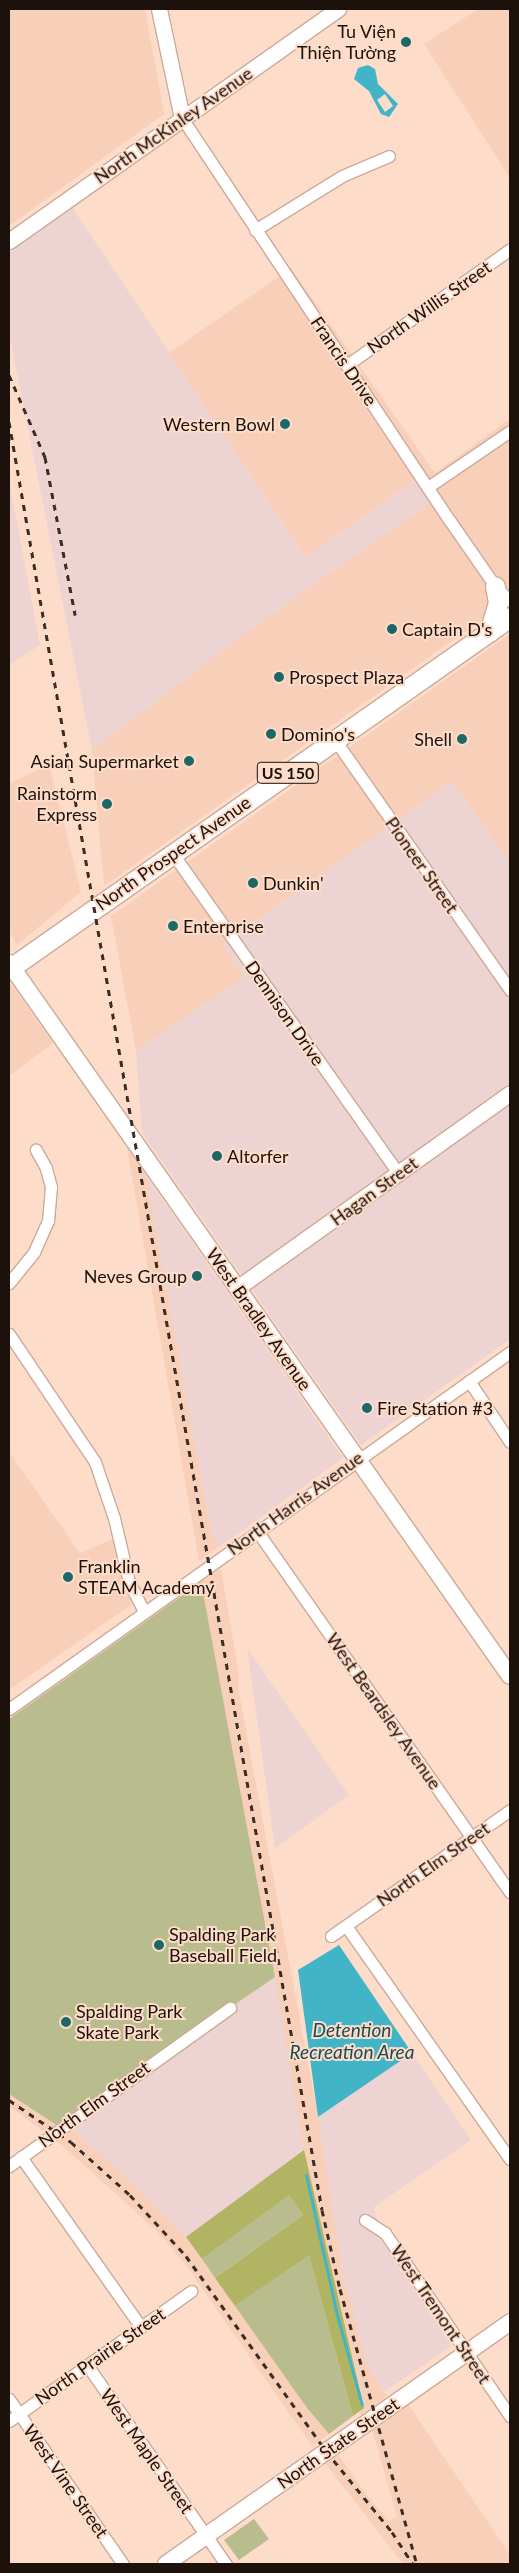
<!DOCTYPE html>
<meta charset="utf-8">
<style>
body{margin:0}
#map{position:relative;width:519px;height:2573px;overflow:hidden;background:#fedcca;font-family:Lato,sans-serif}
div>[style]{position:absolute}
.built>*{inset:0;background:#f8cfb9}
.industrial>*{inset:0;background:#edd3d1}
.green>*{inset:0;background:#b9bd8d}
.forest>*{inset:0;background:#b0b463}
.water>*{inset:0;background:#41b4c7}
.stream>*{height:3px;margin:-1.5px;padding:0 1.5px;transform-origin:1.5px;border-radius:1.5px;background:#41b4c7}
.roads{filter:drop-shadow(1px 0 #cbaa99) drop-shadow(-1px 0 #cbaa99) drop-shadow(0 1px #cbaa99) drop-shadow(0 -1px #cbaa99)}
.minor>*{height:11px;margin:-5.5px;padding:0 5.5px;transform-origin:5.5px;border-radius:5.5px;background:#fff}
.tertiary>*{height:15px;margin:-7.5px;padding:0 7.5px;transform-origin:7.5px;border-radius:7.5px;background:#fff}
.secondary>*{height:16px;margin:-8px;padding:0 8px;transform-origin:8px;border-radius:8px;background:#fff}
.primary>*{height:19px;margin:-9.5px;padding:0 9.5px;transform-origin:9.5px;border-radius:9.5px;background:#fff}
.rail>*{height:3px;margin-top:-1.5px;transform-origin:0;background:repeating-linear-gradient(90deg,#3b2d24 0 6px,transparent 0 12px)}
.dots>*{width:14px;height:14px;translate:-50% -50%;box-sizing:border-box;border:2px solid #fedcca;border-radius:50%}
span{translate:-50% -50%;white-space:nowrap;text-align:center;line-height:1.15;-webkit-text-stroke:4px #fedcca;paint-order:stroke}
.shield-label span{padding:1px 4px;background:#fedcca;border:1px solid;border-radius:4px;-webkit-text-stroke-width:0}
.shield-label{font-size:16px;color:#1d120b;font-weight:700}
.poi-label{font-size:18px;color:#1d120b}
.right{translate:-100% -50%;text-align:right}
.left{translate:0 -50%;text-align:left}
.street-label{font-size:18px;color:#1d120b}
.water-label{font-size:19px;color:#194b53;font-style:italic}
.frame{position:absolute;inset:0;border:10px solid #1d120b;pointer-events:none}
</style>
<div id="map">
<div class="built">
<div style="clip-path:polygon(9px 9px,145px 9px,164px 114px,9px 226px)"></div>
<div style="clip-path:polygon(478px 9px,510px 9px,510px 178px,424px 44px)"></div>
<div style="clip-path:polygon(291px 268px,435px 473px,510px 419px,510px 600px,104px 886px,92px 750px,255px 626px,431px 502px,415px 480px,306px 557px,169px 353px)"></div>
<div style="clip-path:polygon(510px 634px,510px 863px,452px 781px,223px 944px,244px 977px,136px 1051px,111px 916px)"></div>
<div style="clip-path:polygon(49px 764px,81px 892px,17px 945px,9px 932px,9px 784px)"></div>
<div style="clip-path:polygon(11px 984px,53px 1043px,9px 1076px,9px 985px)"></div>
<div style="clip-path:polygon(127px 1148px,146px 1176px,212px 1536px,219px 1547px,199px 1561px)"></div>
<div style="clip-path:polygon(9px 1452px,80px 1553px,113px 1539px,135px 1602px,9px 1690px)"></div>
<div style="clip-path:polygon(221px 1569px,238px 1669px,239px 1693px,318px 2117px,344px 2279px,379px 2385px,387px 2396px,361px 2415px,359px 2412px,364px 2407px,304px 2150px,201px 1582px)"></div>
<div style="clip-path:polygon(9px 2094px,46px 2117px,58px 2126px,47px 2134px,9px 2106px)"></div>
<div style="clip-path:polygon(71px 2129px,129px 2180px,186px 2237px,307px 2408px,329px 2434px,312px 2446px,185px 2264px,156px 2230px,56px 2140px)"></div>
<div style="clip-path:polygon(408px 2404px,510px 2555px,510px 2564px,403px 2564px,325px 2463px,338px 2454px,368px 2497px,389px 2521px,397px 2517px,372px 2429px)"></div>
</div>
<div class="industrial">
<div style="clip-path:polygon(71px 206px,306px 557px,416px 480px,431px 502px,255px 626px,92px 750px,9px 333px,9px 253px)"></div>
<div style="clip-path:polygon(9px 480px,40px 645px,9px 665px)"></div>
<div style="clip-path:polygon(452px 781px,510px 863px,510px 1339px,361px 1445px,142px 1133px,136px 1051px,244px 977px,223px 944px)"></div>
<div style="clip-path:polygon(146px 1176px,343px 1458px,219px 1547px,212px 1536px)"></div>
<div style="clip-path:polygon(247px 1648px,349px 1795px,275px 1848px)"></div>
<div style="clip-path:polygon(275px 1977px,304px 2150px,186px 2237px,129px 2180px,71px 2129px,176px 2046px)"></div>
<div style="clip-path:polygon(412px 2053px,471px 2140px,374px 2207px,382px 2241px,450px 2342px,450px 2347px,384px 2392px,368px 2367px,344px 2279px,318px 2117px)"></div>
</div>
<div class="green">
<div style="clip-path:polygon(201px 1582px,275px 1977px,58px 2126px,9px 2094px,9px 1719px)"></div>
<div style="clip-path:polygon(289px 2194px,303px 2215px,215px 2278px,202px 2259px)"></div>
<div style="clip-path:polygon(309px 2254px,353px 2416px,329px 2434px,307px 2408px,235px 2306px)"></div>
<div style="clip-path:polygon(254px 2519px,269px 2539px,239px 2560px,224px 2540px)"></div>
</div>
<div class="forest">
<div style="clip-path:polygon(304px 2150px,364px 2408px,353px 2416px,309px 2255px,235px 2306px,215px 2278px,303px 2215px,289px 2195px,202px 2259px,186px 2237px)"></div>
</div>
<div class="water">
<div style="clip-path:polygon(evenodd,368px 65px,375px 69px,378px 84px,398px 104px,389px 117px,381px 114px,369px 91px,354px 79px,358px 68px,368px 65px,385px 94px,393px 106px,385px 112px,377px 100px,385px 94px)"></div>
<div style="clip-path:polygon(339px 1945px,412px 2053px,318px 2117px,298px 1970px)"></div>
</div>
<div class="stream">
<div style="left:306px;top:2175px;width:143px;rotate:77.5deg"></div>
<div style="left:337px;top:2315px;width:93px;rotate:74.5deg"></div>
</div>
<div class="roads">
<div class="minor">
<div style="left:182px;top:118px;width:484px;rotate:56.4deg"></div>
<div style="left:450px;top:521px;width:79px;rotate:55.3deg"></div>
<div style="left:495px;top:586px;width:21px;rotate:45deg"></div>
<div style="left:255px;top:230px;width:102px;rotate:-31.8deg"></div>
<div style="left:342px;top:176px;width:51px;rotate:-23.1deg"></div>
<div style="left:347px;top:365px;width:200px;rotate:-35.4deg"></div>
<div style="left:428px;top:487px;width:99px;rotate:-34.3deg"></div>
<div style="left:335px;top:740px;width:305px;rotate:55deg"></div>
<div style="left:173px;top:854px;width:390px;rotate:54.8deg"></div>
<div style="left:9px;top:1283px;width:40px;rotate:-51deg"></div>
<div style="left:34px;top:1252px;width:34px;rotate:-66deg"></div>
<div style="left:48px;top:1221px;width:34px;rotate:-85deg"></div>
<div style="left:51px;top:1187px;width:20px;rotate:-105deg"></div>
<div style="left:46px;top:1168px;width:21px;rotate:-119deg"></div>
<div style="left:9px;top:1334px;width:154px;rotate:56.1deg"></div>
<div style="left:95px;top:1462px;width:59px;rotate:71.3deg"></div>
<div style="left:114px;top:1518px;width:66px;rotate:76.8deg"></div>
<div style="left:129px;top:1582px;width:33px;rotate:63deg"></div>
<div style="left:469px;top:1381px;width:73px;rotate:56.1deg"></div>
<div style="left:257px;top:1531px;width:441px;rotate:55deg"></div>
<div style="left:9px;top:1709px;width:615px;rotate:-35.47deg"></div>
<div style="left:346px;top:1926px;width:285px;rotate:54.9deg"></div>
<div style="left:331px;top:1936px;width:219px;rotate:-35.1deg"></div>
<div style="left:21px;top:2157px;width:208px;rotate:54.8deg"></div>
<div style="left:9px;top:2166px;width:272px;rotate:-35.6deg"></div>
<div style="left:365px;top:2220px;width:24px;rotate:33deg"></div>
<div style="left:385px;top:2233px;width:222px;rotate:55.7deg"></div>
<div style="left:87px;top:2365px;width:243px;rotate:55.1deg"></div>
<div style="left:9px;top:2399px;width:201px;rotate:55.4deg"></div>
<div style="left:9px;top:2421px;width:224px;rotate:-35.5deg"></div>
</div>
<div class="tertiary">
<div style="left:159px;top:9px;width:111px;rotate:78.1deg"></div>
<div style="left:9px;top:241px;width:403px;rotate:-35.2deg"></div>
<div style="left:237px;top:1288px;width:335px;rotate:-35.5deg"></div>
</div>
<div class="secondary">
<div style="left:9px;top:963px;width:871px;rotate:54.91deg"></div>
<div style="left:166px;top:2564px;width:421px;rotate:-35.1deg"></div>
</div>
<div class="primary">
<div style="left:489px;top:632px;width:31px;rotate:-73deg"></div>
<div style="left:498px;top:602px;width:16px;rotate:-101deg"></div>
<div style="left:9px;top:969px;width:612px;rotate:-35.09deg"></div>
</div>
</div>
<div class="rail">
<div style="left:9px;top:375px;width:90px;rotate:66.3deg"></div>
<div style="left:45px;top:457px;width:161px;rotate:79.2deg"></div>
<div style="left:9px;top:422px;width:1815px;rotate:80.07deg"></div>
<div style="left:322px;top:2210px;width:81px;rotate:77.2deg"></div>
<div style="left:340px;top:2289px;width:286px;rotate:74.4deg"></div>
<div style="left:9px;top:2100px;width:75px;rotate:34.1deg"></div>
<div style="left:71px;top:2142px;width:79px;rotate:41.9deg"></div>
<div style="left:130px;top:2195px;width:83px;rotate:47.4deg"></div>
<div style="left:186px;top:2256px;width:240px;rotate:54.3deg"></div>
<div style="left:326px;top:2451px;width:104px;rotate:50.8deg"></div>
<div style="left:392px;top:2532px;width:38px;rotate:57deg"></div>
</div>
<div class="dots">
<div style="left:406px;top:42px;background:#1b6867"></div>
<div style="left:285px;top:424px;background:#1b6867"></div>
<div style="left:392px;top:629px;background:#1b6867"></div>
<div style="left:279px;top:677px;background:#1b6867"></div>
<div style="left:271px;top:734px;background:#1b6867"></div>
<div style="left:462px;top:739px;background:#1b6867"></div>
<div style="left:189px;top:761px;background:#1b6867"></div>
<div style="left:107px;top:804px;background:#1b6867"></div>
<div style="left:253px;top:883px;background:#1b6867"></div>
<div style="left:173px;top:926px;background:#1b6867"></div>
<div style="left:217px;top:1156px;background:#1b6867"></div>
<div style="left:197px;top:1276px;background:#1b6867"></div>
<div style="left:367px;top:1408px;background:#1b6867"></div>
<div style="left:68px;top:1577px;background:#1b6867"></div>
<div style="left:159px;top:1945px;background:#1b6867"></div>
<div style="left:66px;top:2022px;background:#1b6867"></div>
</div>
<div class="shield-label">
<span style="left:288px;top:773px">US 150</span>
</div>
<div class="poi-label">
<span class="right" style="left:396px;top:42px">Tu Viện<br>Thiện Tường</span>
<span class="right" style="left:275px;top:424px">Western Bowl</span>
<span class="left" style="left:402px;top:629px">Captain D's</span>
<span class="left" style="left:289px;top:677px">Prospect Plaza</span>
<span class="left" style="left:281px;top:734px">Domino's</span>
<span class="right" style="left:452px;top:739px">Shell</span>
<span class="right" style="left:179px;top:761px">Asian Supermarket</span>
<span class="right" style="left:97px;top:804px">Rainstorm<br>Express</span>
<span class="left" style="left:263px;top:883px">Dunkin'</span>
<span class="left" style="left:183px;top:926px">Enterprise</span>
<span class="left" style="left:227px;top:1156px">Altorfer</span>
<span class="right" style="left:187px;top:1276px">Neves Group</span>
<span class="left" style="left:377px;top:1408px">Fire Station #3</span>
<span class="left" style="left:78px;top:1577px">Franklin<br>STEAM Academy</span>
<span class="left" style="left:169px;top:1945px">Spalding Park<br>Baseball Field</span>
<span class="left" style="left:76px;top:2022px">Spalding Park<br>Skate Park</span>
</div>
<div class="street-label">
<span style="left:173px;top:125px;rotate:-35deg">North McKinley Avenue</span>
<span style="left:429px;top:307px;rotate:-35deg">North Willis Street</span>
<span style="left:344px;top:361px;rotate:56deg">Francis Drive</span>
<span style="left:173px;top:853px;rotate:-35deg">North Prospect Avenue</span>
<span style="left:422px;top:865px;rotate:55deg">Pioneer Street</span>
<span style="left:285px;top:1013px;rotate:55deg">Dennison Drive</span>
<span style="left:374px;top:1191px;rotate:-36deg">Hagan Street</span>
<span style="left:259px;top:1319px;rotate:55deg">West Bradley Avenue</span>
<span style="left:295px;top:1503px;rotate:-36deg">North Harris Avenue</span>
<span style="left:384px;top:1711px;rotate:55deg">West Beardsley Avenue</span>
<span style="left:433px;top:1864px;rotate:-35deg">North Elm Street</span>
<span style="left:94px;top:2104px;rotate:-36deg">North Elm Street</span>
<span style="left:441px;top:2314px;rotate:56deg">West Tremont Street</span>
<span style="left:100px;top:2356px;rotate:-35deg">North Prairie Street</span>
<span style="left:338px;top:2443px;rotate:-35deg">North State Street</span>
<span style="left:147px;top:2451px;rotate:55deg">West Maple Street</span>
<span style="left:66px;top:2481px;rotate:55deg">West Vine Street</span>
</div>
<div class="water-label">
<span style="left:352px;top:2041px">Detention<br>Recreation Area</span>
</div>
<div class="frame"></div>
</div>
